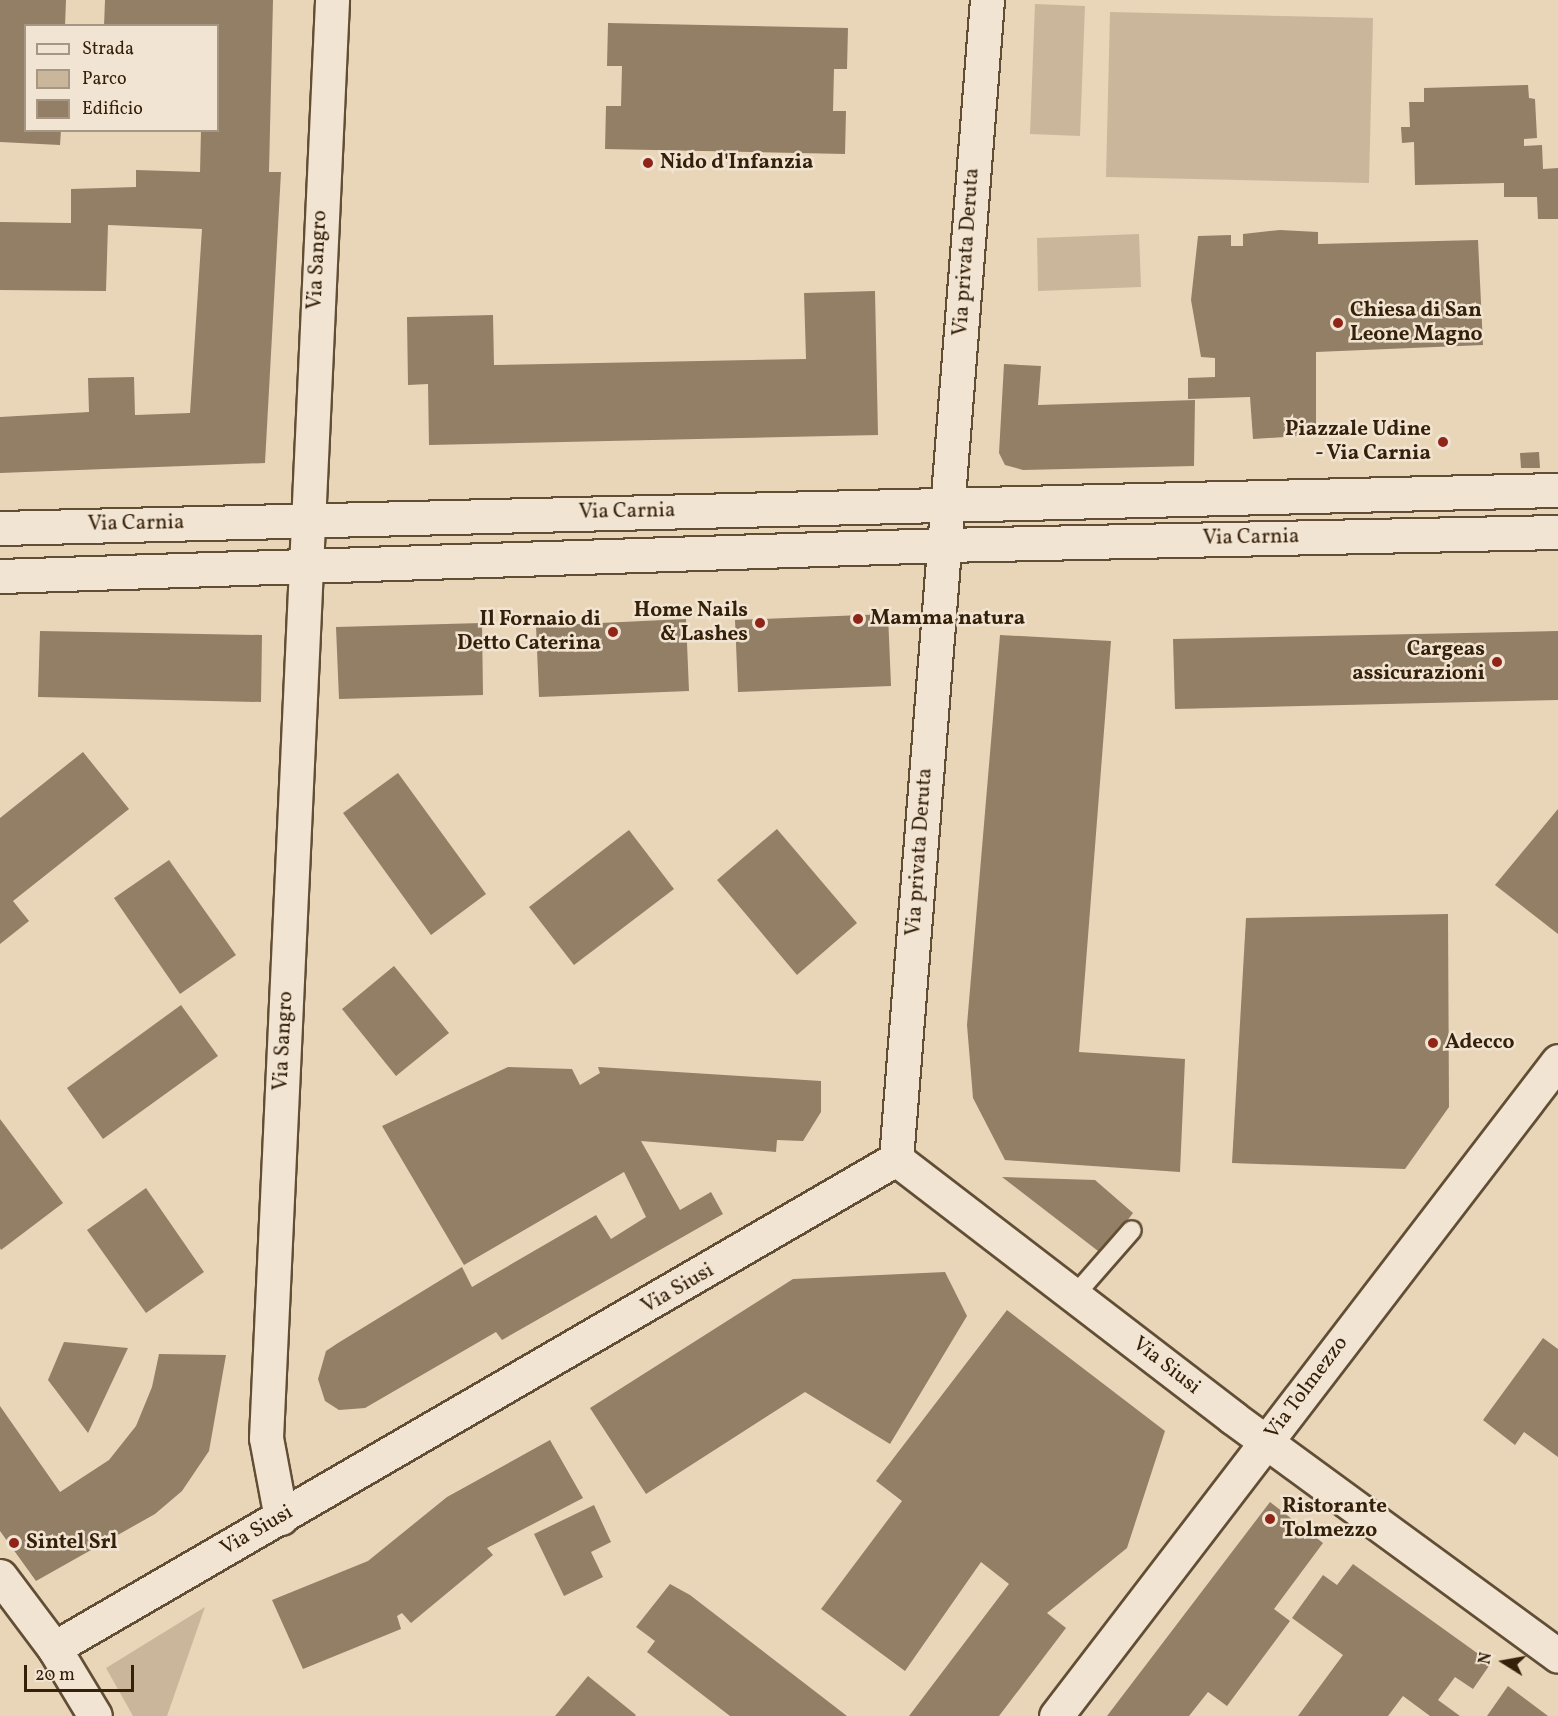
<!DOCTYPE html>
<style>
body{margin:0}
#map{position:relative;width:1558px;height:1716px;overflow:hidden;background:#e9d6b9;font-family:Vollkorn,serif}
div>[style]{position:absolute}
.green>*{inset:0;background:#cab79b}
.building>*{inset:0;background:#937f65}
.roads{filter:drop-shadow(2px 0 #624e35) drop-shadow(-2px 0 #624e35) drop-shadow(0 2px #624e35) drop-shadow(0 -2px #624e35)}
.service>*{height:18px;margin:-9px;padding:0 9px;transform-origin:9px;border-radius:9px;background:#f1e4d2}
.minor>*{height:33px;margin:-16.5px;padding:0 16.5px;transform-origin:16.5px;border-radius:16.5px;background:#f1e4d2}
.tertiary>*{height:33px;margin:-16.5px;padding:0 16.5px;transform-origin:16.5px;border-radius:16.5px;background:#f1e4d2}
.dots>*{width:16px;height:16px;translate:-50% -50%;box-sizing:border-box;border:3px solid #f1e4d2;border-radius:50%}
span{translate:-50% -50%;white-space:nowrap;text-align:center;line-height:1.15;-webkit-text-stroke:5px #f1e4d2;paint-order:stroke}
.poi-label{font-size:21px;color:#352009;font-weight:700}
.left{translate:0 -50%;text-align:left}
.right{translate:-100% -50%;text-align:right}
.street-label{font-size:21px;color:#352009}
.legend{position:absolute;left:24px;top:24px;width:195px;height:108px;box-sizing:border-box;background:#f1e4d2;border:2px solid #a69682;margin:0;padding:8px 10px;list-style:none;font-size:18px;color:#352009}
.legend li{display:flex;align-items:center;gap:12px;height:30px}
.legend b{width:30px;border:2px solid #a69682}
.north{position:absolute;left:1474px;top:1632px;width:60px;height:60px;-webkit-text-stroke:4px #f1e4d2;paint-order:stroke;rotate:281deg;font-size:16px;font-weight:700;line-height:24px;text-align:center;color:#352009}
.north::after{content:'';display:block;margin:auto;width:21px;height:27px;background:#352009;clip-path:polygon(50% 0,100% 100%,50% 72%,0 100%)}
.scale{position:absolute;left:24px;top:1665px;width:110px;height:27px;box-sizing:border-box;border:3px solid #352009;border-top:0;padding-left:8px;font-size:18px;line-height:21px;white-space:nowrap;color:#352009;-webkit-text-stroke:4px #f1e4d2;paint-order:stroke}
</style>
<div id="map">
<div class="green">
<div style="clip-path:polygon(1035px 4px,1085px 6px,1080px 136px,1030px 134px)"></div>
<div style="clip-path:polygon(1110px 12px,1373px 18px,1369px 183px,1106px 177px)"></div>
<div style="clip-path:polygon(1139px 234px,1141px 287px,1038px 291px,1037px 238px)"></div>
<div style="clip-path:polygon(205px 1607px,167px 1716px,133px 1716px,106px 1668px)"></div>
</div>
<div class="building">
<div style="clip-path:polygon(0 0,66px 0,65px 26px,26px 26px,26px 130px,61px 130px,60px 145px,0 142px)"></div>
<div style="clip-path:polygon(105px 0,273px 0,269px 172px,281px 172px,265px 463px,0 473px,0 417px,89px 412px,88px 378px,134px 377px,135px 415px,190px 413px,202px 229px,108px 225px,106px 291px,0 290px,0 222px,71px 223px,71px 189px,136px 187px,136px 170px,200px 172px,201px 130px,218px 130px,218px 26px,104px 26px)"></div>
<div style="clip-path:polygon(608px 23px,848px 28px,847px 69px,834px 69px,833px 111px,846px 111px,845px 154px,605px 149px,606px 106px,621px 106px,622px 66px,607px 66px)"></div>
<div style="clip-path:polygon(1528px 85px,1529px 98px,1535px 99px,1537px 138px,1524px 139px,1524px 146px,1542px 145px,1543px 169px,1558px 168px,1558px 219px,1538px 219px,1537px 197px,1504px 197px,1504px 183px,1415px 185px,1414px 142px,1402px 143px,1401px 127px,1410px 127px,1409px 102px,1424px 102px,1424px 88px)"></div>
<div style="clip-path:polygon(1280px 230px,1318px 232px,1318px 244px,1478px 240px,1483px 345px,1316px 352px,1316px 435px,1253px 439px,1250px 397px,1188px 399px,1188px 378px,1215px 377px,1215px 358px,1201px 357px,1191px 300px,1198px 236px,1231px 235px,1231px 246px,1243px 246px,1243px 234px)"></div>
<div style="clip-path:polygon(875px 291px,878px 435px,429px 445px,428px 384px,408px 385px,407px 317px,493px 315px,494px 365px,806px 359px,804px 293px)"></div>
<div style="clip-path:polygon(1004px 364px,1041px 366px,1038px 405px,1195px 400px,1194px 466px,1023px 470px,1005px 465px,999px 453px)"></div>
<div style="clip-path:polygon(1539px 452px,1540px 468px,1521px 468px,1520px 453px)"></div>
<div style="clip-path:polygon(888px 614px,891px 686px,738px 692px,735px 620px)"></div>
<div style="clip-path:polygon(686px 619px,689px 691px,539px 697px,536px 626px)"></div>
<div style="clip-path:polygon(482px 623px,483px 695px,339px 699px,336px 627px)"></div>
<div style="clip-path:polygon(40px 631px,262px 635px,261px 702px,38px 697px)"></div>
<div style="clip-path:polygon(1558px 631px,1558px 700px,1175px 709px,1173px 639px)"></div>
<div style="clip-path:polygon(1000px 635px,1111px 641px,1079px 1052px,1185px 1059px,1180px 1172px,1005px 1160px,973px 1098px,967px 1025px)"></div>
<div style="clip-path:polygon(83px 752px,129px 809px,13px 901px,29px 921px,0 944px,0 818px)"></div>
<div style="clip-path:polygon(398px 773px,486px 894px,431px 935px,343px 813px)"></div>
<div style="clip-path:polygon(1558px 809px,1558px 934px,1495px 885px)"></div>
<div style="clip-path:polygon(777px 829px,857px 923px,797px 975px,717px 880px)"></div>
<div style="clip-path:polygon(629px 830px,674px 889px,574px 965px,529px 907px)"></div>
<div style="clip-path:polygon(169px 860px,236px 955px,180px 994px,114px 898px)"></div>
<div style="clip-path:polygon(1448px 914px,1449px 1107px,1405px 1169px,1232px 1163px,1246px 918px)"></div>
<div style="clip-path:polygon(394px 966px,449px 1033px,396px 1076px,342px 1009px)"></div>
<div style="clip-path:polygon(181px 1005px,218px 1056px,103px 1139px,67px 1088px)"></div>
<div style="clip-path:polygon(508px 1067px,572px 1069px,580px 1085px,600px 1073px,598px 1067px,821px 1081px,821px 1112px,803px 1141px,777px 1140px,776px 1152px,641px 1141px,680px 1210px,711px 1192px,723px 1214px,502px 1340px,496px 1332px,365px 1408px,339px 1410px,325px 1401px,318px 1379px,326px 1351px,338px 1343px,462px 1267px,472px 1287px,596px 1215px,611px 1239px,646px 1217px,624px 1172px,464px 1265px,382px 1126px)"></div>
<div style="clip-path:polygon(0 1119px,63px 1203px,1px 1250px,0 1248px)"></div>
<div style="clip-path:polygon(1002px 1177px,1095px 1180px,1133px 1213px,1102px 1254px)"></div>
<div style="clip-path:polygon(146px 1188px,204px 1272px,146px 1313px,87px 1230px)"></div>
<div style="clip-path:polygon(945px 1272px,967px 1316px,890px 1444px,805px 1392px,646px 1494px,590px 1408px,793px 1279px)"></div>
<div style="clip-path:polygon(1007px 1310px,1165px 1431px,1127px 1548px,1047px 1613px,1066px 1628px,999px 1716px,909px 1716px,1009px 1584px,981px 1562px,905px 1671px,821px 1609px,902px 1501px,876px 1481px)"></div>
<div style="clip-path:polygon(1543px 1338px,1558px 1349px,1558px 1457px,1524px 1432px,1515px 1445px,1483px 1420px)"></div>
<div style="clip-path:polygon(64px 1342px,128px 1348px,88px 1433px,48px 1380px)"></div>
<div style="clip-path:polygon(159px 1354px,226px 1355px,209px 1451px,182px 1491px,155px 1514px,36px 1581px,0 1531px,0 1406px,60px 1492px,109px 1460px,136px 1426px,152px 1387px)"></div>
<div style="clip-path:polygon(550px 1440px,583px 1498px,487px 1548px,493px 1555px,411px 1623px,402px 1613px,397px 1616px,401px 1629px,303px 1669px,272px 1600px,368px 1561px,447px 1497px)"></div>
<div style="clip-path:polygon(1270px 1502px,1323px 1543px,1274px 1609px,1290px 1621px,1227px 1706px,1208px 1692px,1189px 1716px,1107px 1716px)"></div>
<div style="clip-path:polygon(594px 1505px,611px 1542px,591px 1552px,603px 1577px,564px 1596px,534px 1534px)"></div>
<div style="clip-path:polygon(1353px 1564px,1491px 1663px,1473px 1689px,1455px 1677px,1438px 1700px,1460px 1716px,1430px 1716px,1403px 1696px,1388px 1716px,1298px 1716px,1343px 1655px,1292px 1618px,1323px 1575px,1337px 1585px)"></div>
<div style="clip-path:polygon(670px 1584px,690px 1595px,847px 1716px,730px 1716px,647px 1652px,655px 1641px,636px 1627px)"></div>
<div style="clip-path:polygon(588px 1676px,636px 1715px,635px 1716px,555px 1716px)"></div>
<div style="clip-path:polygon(1508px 1686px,1548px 1716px,1487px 1716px)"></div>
</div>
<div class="roads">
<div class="service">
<div style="left:1075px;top:1295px;width:86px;rotate:-48.8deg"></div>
</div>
<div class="minor">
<div style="left:896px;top:1159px;width:1163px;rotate:-85.51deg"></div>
<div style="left:896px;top:1159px;width:424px;rotate:37.5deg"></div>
<div style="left:1232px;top:1417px;width:404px;rotate:36.2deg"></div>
<div style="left:281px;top:1518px;width:81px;rotate:-100.6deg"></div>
<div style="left:266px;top:1438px;width:1440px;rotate:-87.37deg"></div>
<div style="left:0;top:1576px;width:90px;rotate:53.1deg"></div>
<div style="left:54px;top:1648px;width:79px;rotate:58.9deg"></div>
<div style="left:54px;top:1648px;width:974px;rotate:-30.15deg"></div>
<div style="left:1056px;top:1716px;width:825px;rotate:-52.53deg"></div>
</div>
<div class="tertiary">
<div style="left:0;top:528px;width:1558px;rotate:-1.4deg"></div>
<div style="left:0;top:576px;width:944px;rotate:-1.88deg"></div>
<div style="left:943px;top:545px;width:615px;rotate:-1.21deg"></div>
</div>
</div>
<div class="dots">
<div style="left:648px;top:163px;background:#8f2418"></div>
<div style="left:1338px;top:323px;background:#8f2418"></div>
<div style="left:1443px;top:442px;background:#8f2418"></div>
<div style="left:858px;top:619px;background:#8f2418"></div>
<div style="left:760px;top:623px;background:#8f2418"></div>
<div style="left:613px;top:632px;background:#8f2418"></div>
<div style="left:1497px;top:662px;background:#8f2418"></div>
<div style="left:1433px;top:1043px;background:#8f2418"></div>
<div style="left:1270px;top:1519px;background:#8f2418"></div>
<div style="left:14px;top:1543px;background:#8f2418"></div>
</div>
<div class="poi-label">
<span class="left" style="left:660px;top:163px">Nido d'Infanzia</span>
<span class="left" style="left:1350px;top:323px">Chiesa di San<br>Leone Magno</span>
<span class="right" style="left:1431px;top:442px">Piazzale Udine<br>- Via Carnia</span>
<span class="right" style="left:748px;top:623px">Home Nails<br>&amp; Lashes</span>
<span class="left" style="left:870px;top:619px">Mamma natura</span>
<span class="right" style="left:601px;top:632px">Il Fornaio di<br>Detto Caterina</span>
<span class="right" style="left:1485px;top:662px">Cargeas<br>assicurazioni</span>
<span class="left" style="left:1445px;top:1043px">Adecco</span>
<span class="left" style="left:1282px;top:1519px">Ristorante<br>Tolmezzo</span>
<span class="left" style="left:26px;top:1543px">Sintel Srl</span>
</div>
<div class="street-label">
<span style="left:967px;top:252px;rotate:-86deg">Via privata Deruta</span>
<span style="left:318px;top:260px;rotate:-87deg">Via Sangro</span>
<span style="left:627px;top:512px;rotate:-1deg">Via Carnia</span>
<span style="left:136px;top:524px;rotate:-1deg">Via Carnia</span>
<span style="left:1251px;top:538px;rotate:-1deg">Via Carnia</span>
<span style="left:920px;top:852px;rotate:-86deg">Via privata Deruta</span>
<span style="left:284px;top:1041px;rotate:-87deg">Via Sangro</span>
<span style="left:678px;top:1289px;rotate:-30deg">Via Siusi</span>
<span style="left:1166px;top:1366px;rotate:38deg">Via Siusi</span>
<span style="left:1307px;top:1388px;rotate:-53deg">Via Tolmezzo</span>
<span style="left:257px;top:1531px;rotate:-30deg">Via Siusi</span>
</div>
<ul class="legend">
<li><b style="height:8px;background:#f1e4d2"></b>Strada</li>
<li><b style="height:16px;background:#cab79b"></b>Parco</li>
<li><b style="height:16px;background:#937f65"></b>Edificio</li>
</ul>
<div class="north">N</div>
<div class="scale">20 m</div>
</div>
